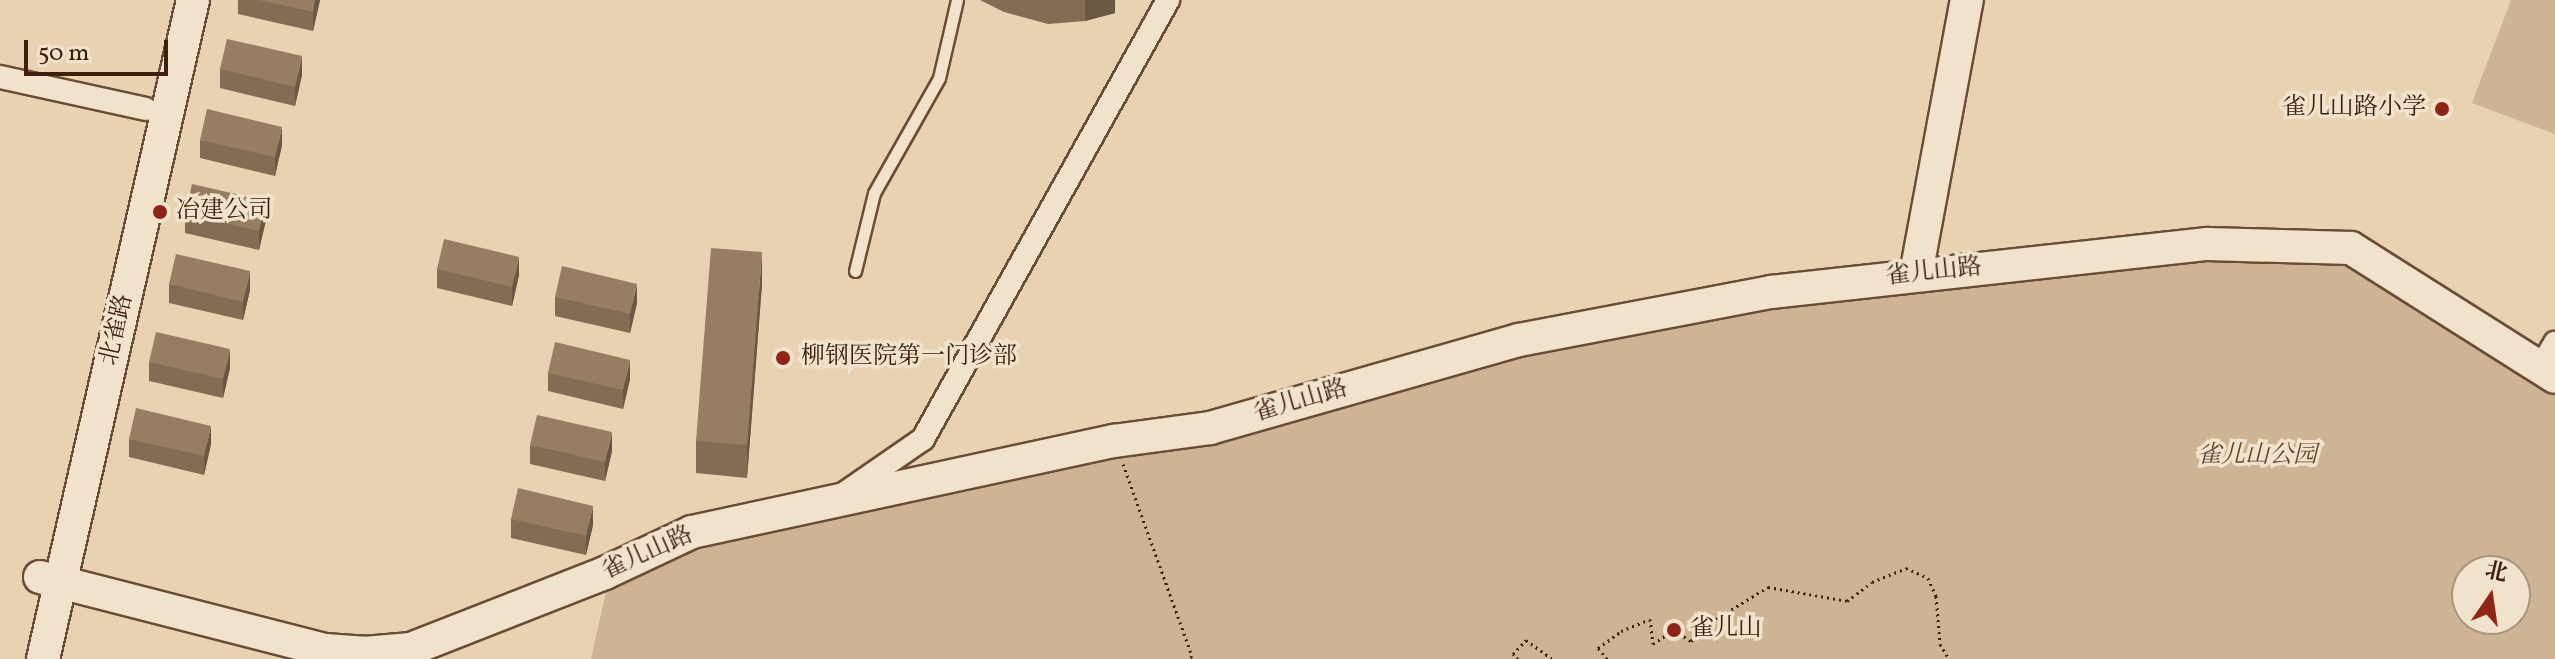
<!DOCTYPE html>
<meta charset="utf-8">
<style>
body{margin:0}
#map{position:relative;width:2555px;height:659px;overflow:hidden;background:#e9d2b1;font-family:Vollkorn,"Noto Serif SC",serif}
div>[style]{position:absolute}
.green>*{inset:0;background:#ccb495}
.path>*{height:3px;margin-top:-1.5px;transform-origin:0;background:repeating-linear-gradient(90deg,#3e210d 0 2px,transparent 0 6px)}
.roads{filter:drop-shadow(2px 0 #694d36) drop-shadow(-2px 0 #694d36) drop-shadow(0 2px #694d36) drop-shadow(0 -2px #694d36)}
.lane>*{height:11px;margin:-5.5px;padding:0 5.5px;transform-origin:5.5px;border-radius:5.5px;background:#f1e2cc}
.street>*{height:22px;margin:-11px;padding:0 11px;transform-origin:11px;border-radius:11px;background:#f1e2cc}
.secondary>*{height:32px;margin:-16px;padding:0 16px;transform-origin:16px;border-radius:16px;background:#f1e2cc}
.wall>*{inset:0;background:#826c54}
.shaded-wall>*{inset:0;background:#6a5845}
.building>*{inset:0;background:#977d62}
.dots>*{width:22px;height:22px;translate:-50% -50%;box-sizing:border-box;border:4px solid #f1e2cc;border-radius:50%}
span{translate:-50% -50%;white-space:nowrap;text-align:center;line-height:1.15;-webkit-text-stroke:7px #f1e2cc;paint-order:stroke}
.poi-label{font-size:24px;color:#3e210d}
.right{translate:-100% -50%;text-align:right}
.left{translate:0 -50%;text-align:left}
.street-label{font-size:24px;color:#3e210d}
.park-label{font-size:24px;color:#62462f;font-style:italic}
.north{position:absolute;left:2451px;top:555px;width:80px;height:80px;box-sizing:border-box;background:#f1e2cc;border:2px solid #a99580;border-radius:50%;rotate:13deg;font-size:22px;font-weight:700;line-height:32px;text-align:center;color:#3e210d}
.north::after{content:'';display:block;margin:auto;width:28px;height:36px;background:#8f2418;clip-path:polygon(50% 0,100% 100%,50% 72%,0 100%)}
.scale{position:absolute;left:24px;top:40px;width:144px;height:36px;box-sizing:border-box;border:4px solid #3e210d;border-top:0;padding-left:10px;font-size:24px;line-height:28px;white-space:nowrap;color:#3e210d;-webkit-text-stroke:6px #f1e2cc;paint-order:stroke}
</style>
<div id="map">
<div class="green">
<div style="clip-path:polygon(2511px 0,2555px 0,2555px 134px,2472px 103px)"></div>
<div style="clip-path:polygon(evenodd,2207px 254px,2352px 257px,2555px 387px,2555px 659px,591px 659px,609px 578px,701px 542px,1521px 344px,1906px 285px,2207px 254px,2467px 571px,2515px 571px,2515px 619px,2467px 619px,2467px 571px)"></div>
</div>
<div class="path">
<div style="left:1123px;top:464px;width:204px;rotate:70.2deg"></div>
<div style="left:1192px;top:656px;width:4px;rotate:135deg"></div>
<div style="left:1518px;top:659px;width:7px;rotate:-135deg"></div>
<div style="left:1513px;top:654px;width:19px;rotate:-47deg"></div>
<div style="left:1526px;top:640px;width:32px;rotate:36deg"></div>
<div style="left:1607px;top:659px;width:14px;rotate:-129deg"></div>
<div style="left:1598px;top:648px;width:29px;rotate:-36deg"></div>
<div style="left:1621px;top:631px;width:31px;rotate:-22deg"></div>
<div style="left:1650px;top:619px;width:25px;rotate:83deg"></div>
<div style="left:1653px;top:644px;width:25px;rotate:-34deg"></div>
<div style="left:1674px;top:630px;width:20px;rotate:33deg"></div>
<div style="left:1691px;top:641px;width:33px;rotate:-41deg"></div>
<div style="left:1716px;top:619px;width:61px;rotate:-31.6deg"></div>
<div style="left:1768px;top:587px;width:80px;rotate:10deg"></div>
<div style="left:1847px;top:601px;width:31px;rotate:-37deg"></div>
<div style="left:1872px;top:582px;width:37px;rotate:-22deg"></div>
<div style="left:1906px;top:568px;width:24px;rotate:24deg"></div>
<div style="left:1928px;top:578px;width:20px;rotate:66deg"></div>
<div style="left:1936px;top:596px;width:48px;rotate:85.2deg"></div>
<div style="left:1940px;top:644px;width:17px;rotate:59deg"></div>
</div>
<div class="roads">
<div class="lane">
<div style="left:855px;top:271px;width:80px;rotate:-76.3deg"></div>
<div style="left:874px;top:193px;width:132px;rotate:-60.5deg"></div>
<div style="left:939px;top:78px;width:80px;rotate:-77deg"></div>
</div>
<div class="street">
<div style="left:0;top:77px;width:149px;rotate:12.4deg"></div>
<div style="left:2541px;top:367px;width:28px;rotate:-60deg"></div>
<div style="left:842px;top:495px;width:98px;rotate:-34.7deg"></div>
<div style="left:923px;top:439px;width:503px;rotate:-60.83deg"></div>
</div>
<div class="secondary">
<div style="left:1916px;top:274px;width:279px;rotate:-79.5deg"></div>
<div style="left:40px;top:577px;width:294px;rotate:14.4deg"></div>
<div style="left:325px;top:650px;width:39px;rotate:4deg"></div>
<div style="left:364px;top:653px;width:47px;rotate:-4.9deg"></div>
<div style="left:411px;top:649px;width:208px;rotate:-21.4deg"></div>
<div style="left:605px;top:573px;width:96px;rotate:-25.2deg"></div>
<div style="left:692px;top:532px;width:432px;rotate:-12.2deg"></div>
<div style="left:1114px;top:441px;width:97px;rotate:-7.7deg"></div>
<div style="left:1210px;top:428px;width:321px;rotate:-15.9deg"></div>
<div style="left:1519px;top:340px;width:257px;rotate:-10.8deg"></div>
<div style="left:1771px;top:292px;width:439px;rotate:-6.3deg"></div>
<div style="left:2207px;top:244px;width:144px;rotate:1.6deg"></div>
<div style="left:2351px;top:248px;width:241px;rotate:32.3deg"></div>
<div style="left:43px;top:659px;width:676px;rotate:-77.18deg"></div>
</div>
</div>
<div class="wall">
<div style="clip-path:polygon(238px 0,320px 0,313px 31px,238px 14px)"></div>
<div style="clip-path:polygon(980px 0,1115px 0,1115px 13px,1085px 21px,1048px 24px,1004px 12px)"></div>
<div style="clip-path:polygon(220px 69px,302px 75px,295px 106px,220px 88px)"></div>
<div style="clip-path:polygon(200px 140px,282px 145px,275px 176px,200px 158px)"></div>
<div style="clip-path:polygon(185px 214px,266px 220px,259px 250px,185px 233px)"></div>
<div style="clip-path:polygon(437px 269px,519px 275px,512px 306px,437px 288px)"></div>
<div style="clip-path:polygon(169px 284px,250px 290px,243px 320px,169px 303px)"></div>
<div style="clip-path:polygon(762px 284px,747px 478px,696px 473px,696px 441px)"></div>
<div style="clip-path:polygon(555px 297px,637px 303px,630px 333px,555px 316px)"></div>
<div style="clip-path:polygon(149px 362px,230px 368px,223px 398px,149px 381px)"></div>
<div style="clip-path:polygon(548px 373px,630px 379px,623px 409px,548px 391px)"></div>
<div style="clip-path:polygon(129px 439px,211px 444px,204px 475px,129px 457px)"></div>
<div style="clip-path:polygon(530px 445px,612px 451px,605px 481px,530px 464px)"></div>
<div style="clip-path:polygon(511px 519px,593px 525px,586px 555px,511px 538px)"></div>
</div>
<div class="shaded-wall">
<div style="clip-path:polygon(315px 0,320px 0,313px 31px,313px 12px)"></div>
<div style="clip-path:polygon(1085px 0,1115px 0,1115px 13px,1085px 21px)"></div>
<div style="clip-path:polygon(302px 56px,302px 75px,295px 106px,295px 87px)"></div>
<div style="clip-path:polygon(282px 127px,282px 145px,275px 176px,275px 157px)"></div>
<div style="clip-path:polygon(266px 201px,266px 220px,259px 250px,259px 231px)"></div>
<div style="clip-path:polygon(762px 252px,762px 284px,747px 478px,747px 445px)"></div>
<div style="clip-path:polygon(519px 257px,519px 275px,512px 306px,512px 287px)"></div>
<div style="clip-path:polygon(250px 271px,250px 290px,243px 320px,243px 302px)"></div>
<div style="clip-path:polygon(637px 284px,637px 303px,630px 333px,630px 314px)"></div>
<div style="clip-path:polygon(230px 349px,230px 368px,223px 398px,223px 379px)"></div>
<div style="clip-path:polygon(630px 360px,630px 379px,623px 409px,623px 390px)"></div>
<div style="clip-path:polygon(211px 426px,211px 444px,204px 475px,204px 456px)"></div>
<div style="clip-path:polygon(612px 432px,612px 451px,605px 481px,605px 462px)"></div>
<div style="clip-path:polygon(593px 506px,593px 525px,586px 555px,586px 536px)"></div>
</div>
<div class="building">
<div style="clip-path:polygon(259px 0,315px 0,313px 12px)"></div>
<div style="clip-path:polygon(227px 39px,302px 56px,295px 87px,220px 69px)"></div>
<div style="clip-path:polygon(207px 109px,282px 127px,275px 157px,200px 140px)"></div>
<div style="clip-path:polygon(192px 184px,266px 201px,259px 231px,185px 214px)"></div>
<div style="clip-path:polygon(444px 239px,519px 257px,512px 287px,437px 269px)"></div>
<div style="clip-path:polygon(711px 248px,762px 252px,747px 445px,696px 441px)"></div>
<div style="clip-path:polygon(176px 254px,250px 271px,243px 302px,169px 284px)"></div>
<div style="clip-path:polygon(562px 266px,637px 284px,630px 314px,555px 297px)"></div>
<div style="clip-path:polygon(156px 332px,230px 349px,223px 379px,149px 362px)"></div>
<div style="clip-path:polygon(555px 342px,630px 360px,623px 390px,548px 373px)"></div>
<div style="clip-path:polygon(136px 408px,211px 426px,204px 456px,129px 439px)"></div>
<div style="clip-path:polygon(537px 415px,612px 432px,605px 462px,530px 445px)"></div>
<div style="clip-path:polygon(518px 488px,593px 506px,586px 536px,511px 519px)"></div>
</div>
<div class="dots">
<div style="left:2442px;top:109px;background:#8f2418"></div>
<div style="left:160px;top:212px;background:#8f2418"></div>
<div style="left:783px;top:358px;background:#8f2418"></div>
<div style="left:1674px;top:630px;background:#8f2418"></div>
</div>
<div class="poi-label">
<span class="right" style="left:2426px;top:109px">雀儿山路小学</span>
<span class="left" style="left:176px;top:212px">冶建公司</span>
<span class="left" style="left:801px;top:358px">柳钢医院第一门诊部</span>
<span class="left" style="left:1690px;top:630px">雀儿山</span>
</div>
<div class="street-label">
<span style="left:1934px;top:273px;rotate:-6deg">雀儿山路</span>
<span style="left:118px;top:330px;rotate:-77deg">北雀路</span>
<span style="left:1301px;top:402px;rotate:-16deg">雀儿山路</span>
<span style="left:648px;top:554px;rotate:-24deg">雀儿山路</span>
</div>
<div class="park-label">
<span style="left:2257px;top:457px">雀儿山公园</span>
</div>
<div class="north">北</div>
<div class="scale">50 m</div>
</div>
